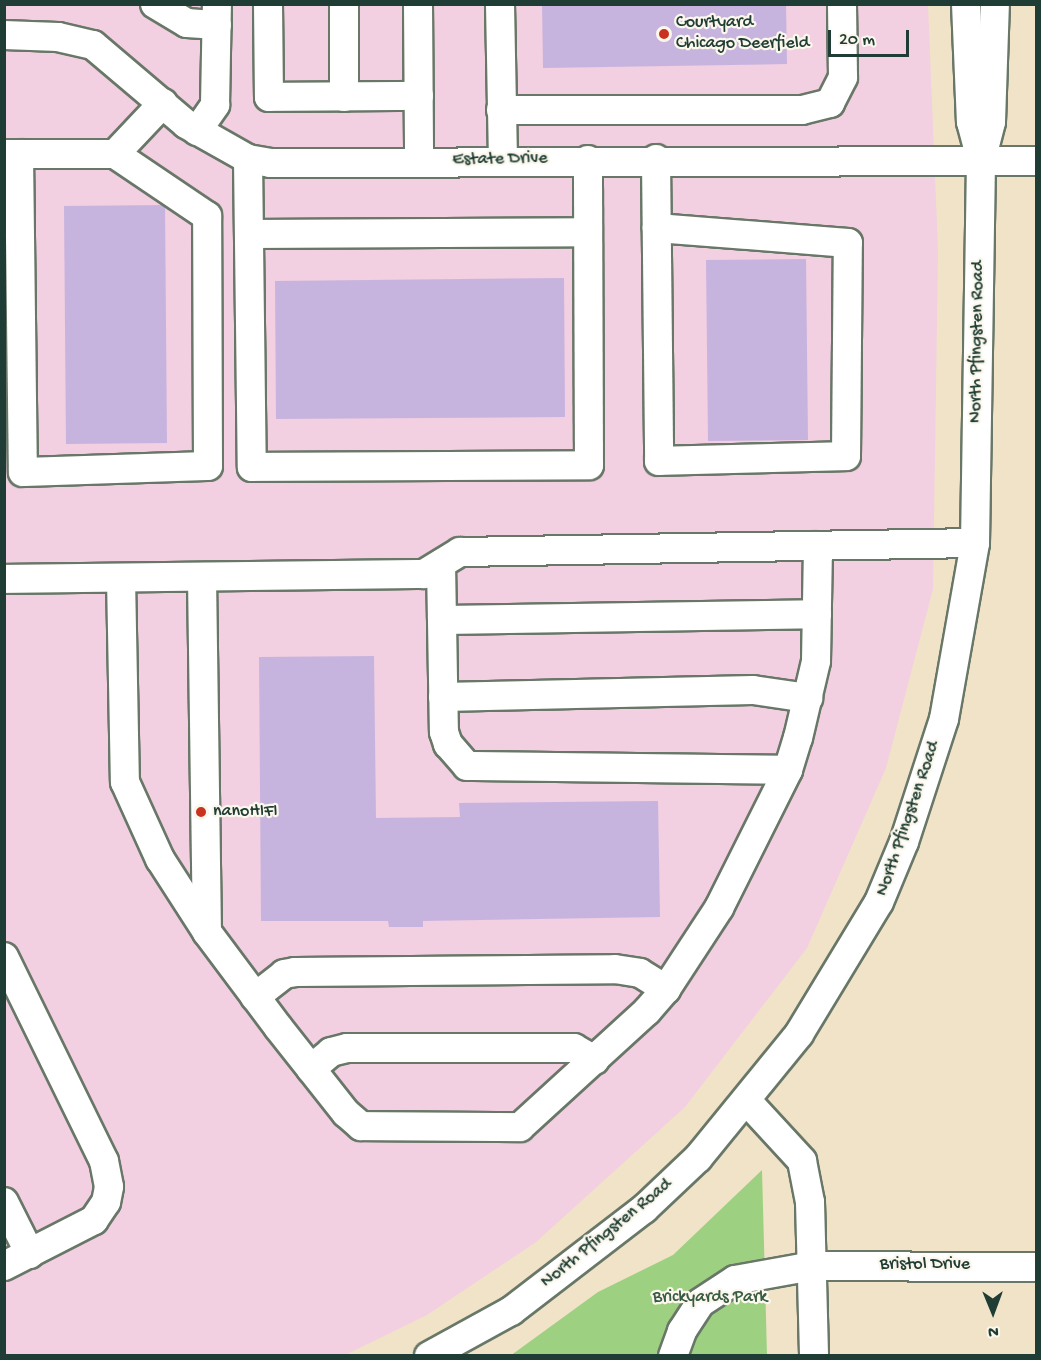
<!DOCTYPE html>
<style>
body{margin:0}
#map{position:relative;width:1041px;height:1360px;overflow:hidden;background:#f1e3c7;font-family:"Gochi Hand",sans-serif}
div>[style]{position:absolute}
.built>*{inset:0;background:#f2cfe1}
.green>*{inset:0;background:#9dd181}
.building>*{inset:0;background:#c7b4de}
.roads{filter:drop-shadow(2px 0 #687767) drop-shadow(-2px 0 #687767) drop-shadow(0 2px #687767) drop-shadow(0 -2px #687767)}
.minor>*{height:28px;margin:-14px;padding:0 14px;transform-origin:14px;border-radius:14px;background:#fff}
.dots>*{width:16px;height:16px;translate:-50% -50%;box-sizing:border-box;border:3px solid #fbf7ec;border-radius:50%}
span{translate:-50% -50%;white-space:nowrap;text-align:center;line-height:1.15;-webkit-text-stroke:4.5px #fbf7ec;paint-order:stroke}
.poi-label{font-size:18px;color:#1f3d34}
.left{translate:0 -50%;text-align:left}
.street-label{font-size:18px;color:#1f3d34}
.park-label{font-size:18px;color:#385b43}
.frame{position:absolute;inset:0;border:6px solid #1f3d34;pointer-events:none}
.north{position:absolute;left:963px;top:1282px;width:60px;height:60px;-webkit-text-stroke:4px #fbf7ec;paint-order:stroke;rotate:179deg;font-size:16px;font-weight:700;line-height:24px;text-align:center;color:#1f3d34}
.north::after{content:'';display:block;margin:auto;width:21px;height:27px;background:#1f3d34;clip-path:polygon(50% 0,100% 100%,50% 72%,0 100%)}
.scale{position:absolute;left:828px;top:30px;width:81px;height:27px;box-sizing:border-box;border:3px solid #1f3d34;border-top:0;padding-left:8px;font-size:18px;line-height:21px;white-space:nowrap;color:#1f3d34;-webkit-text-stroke:4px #fbf7ec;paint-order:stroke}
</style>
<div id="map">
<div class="built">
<div style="clip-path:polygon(5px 5px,928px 5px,938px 250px,933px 589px,886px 768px,807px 948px,685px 1107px,536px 1242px,427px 1315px,345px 1355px,5px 1356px)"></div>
</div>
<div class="green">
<div style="clip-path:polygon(762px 1170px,767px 1355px,510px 1356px,598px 1292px,673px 1255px)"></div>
</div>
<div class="building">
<div style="clip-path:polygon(542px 4px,786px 4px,787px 64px,543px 68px)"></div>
<div style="clip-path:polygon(165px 205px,167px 443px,66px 444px,64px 206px)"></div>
<div style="clip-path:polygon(806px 259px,808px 440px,708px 441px,706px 260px)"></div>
<div style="clip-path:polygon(564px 278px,565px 417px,276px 419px,275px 281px)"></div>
<div style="clip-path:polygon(374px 656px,376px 818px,460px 817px,459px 803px,658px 801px,660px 917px,423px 921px,423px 927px,389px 927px,388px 921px,261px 921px,259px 657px)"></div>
</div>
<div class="roads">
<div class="minor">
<div style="left:155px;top:4px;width:37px;rotate:31deg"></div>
<div style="left:187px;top:23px;width:30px;rotate:4deg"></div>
<div style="left:268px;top:4px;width:93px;rotate:89.4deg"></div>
<div style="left:269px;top:97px;width:150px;rotate:-0.4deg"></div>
<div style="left:344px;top:4px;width:93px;rotate:90deg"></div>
<div style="left:418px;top:4px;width:157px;rotate:89.6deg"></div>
<div style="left:500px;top:4px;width:156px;rotate:88.9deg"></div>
<div style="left:966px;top:4px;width:118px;rotate:87.6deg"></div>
<div style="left:971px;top:122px;width:35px;rotate:75deg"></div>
<div style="left:4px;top:35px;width:54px;rotate:2.1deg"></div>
<div style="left:58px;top:37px;width:36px;rotate:13deg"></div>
<div style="left:93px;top:45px;width:122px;rotate:40.3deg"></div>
<div style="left:186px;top:124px;width:71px;rotate:29.4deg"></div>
<div style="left:248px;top:159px;width:22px;rotate:10deg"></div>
<div style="left:270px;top:163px;width:766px;rotate:-0.15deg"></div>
<div style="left:501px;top:110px;width:301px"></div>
<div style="left:802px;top:110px;width:29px;rotate:-14deg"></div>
<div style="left:830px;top:103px;width:29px;rotate:-63deg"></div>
<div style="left:843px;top:77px;width:73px;rotate:-90.8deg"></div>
<div style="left:197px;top:131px;width:32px;rotate:-55deg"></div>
<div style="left:215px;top:105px;width:101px;rotate:-88.9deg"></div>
<div style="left:4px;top:154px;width:111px"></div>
<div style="left:115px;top:154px;width:70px;rotate:-46.7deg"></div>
<div style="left:19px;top:154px;width:318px;rotate:89.3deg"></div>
<div style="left:23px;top:472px;width:185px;rotate:-1.9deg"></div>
<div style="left:208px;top:466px;width:250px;rotate:-90.2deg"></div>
<div style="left:207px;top:216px;width:111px;rotate:-146deg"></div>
<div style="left:248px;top:159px;width:308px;rotate:89.3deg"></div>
<div style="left:252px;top:467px;width:337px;rotate:-0.3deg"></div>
<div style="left:589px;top:465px;width:305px;rotate:-90.2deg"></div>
<div style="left:656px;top:159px;width:302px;rotate:89.4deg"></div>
<div style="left:659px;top:461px;width:187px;rotate:-1.5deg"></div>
<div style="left:846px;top:456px;width:213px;rotate:-89.5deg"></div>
<div style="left:848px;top:243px;width:192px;rotate:-175.5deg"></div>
<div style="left:249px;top:234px;width:339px;rotate:-0.3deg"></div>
<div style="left:441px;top:564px;width:168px;rotate:89deg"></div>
<div style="left:444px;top:732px;width:13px;rotate:72deg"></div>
<div style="left:448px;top:744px;width:29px;rotate:49deg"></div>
<div style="left:467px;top:766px;width:321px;rotate:0.7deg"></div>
<div style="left:202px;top:577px;width:355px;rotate:89.2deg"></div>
<div style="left:121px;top:578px;width:204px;rotate:88.9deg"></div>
<div style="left:125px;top:782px;width:85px;rotate:65.6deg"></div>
<div style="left:160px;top:859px;width:87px;rotate:57.2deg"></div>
<div style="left:207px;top:932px;width:119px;rotate:53.2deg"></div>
<div style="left:278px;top:1027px;width:110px;rotate:51.7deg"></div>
<div style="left:346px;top:1113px;width:20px;rotate:41deg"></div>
<div style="left:361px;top:1126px;width:159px;rotate:0.4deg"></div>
<div style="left:520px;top:1127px;width:172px;rotate:-42.4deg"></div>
<div style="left:647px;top:1011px;width:29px;rotate:-49deg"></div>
<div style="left:666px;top:989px;width:97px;rotate:-56.8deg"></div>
<div style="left:719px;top:908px;width:154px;rotate:-63.4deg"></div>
<div style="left:788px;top:770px;width:34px;rotate:-73deg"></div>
<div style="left:798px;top:738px;width:79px;rotate:-76.8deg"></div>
<div style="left:816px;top:661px;width:115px;rotate:-89deg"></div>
<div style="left:4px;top:579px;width:420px;rotate:-0.7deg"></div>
<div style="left:424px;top:574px;width:42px;rotate:-31.4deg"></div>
<div style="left:460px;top:552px;width:515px;rotate:-1deg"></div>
<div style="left:442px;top:620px;width:375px;rotate:-0.9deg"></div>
<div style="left:443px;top:697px;width:310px;rotate:-1.3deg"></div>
<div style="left:753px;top:690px;width:56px;rotate:8.3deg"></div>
<div style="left:4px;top:957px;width:227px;rotate:63.9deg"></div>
<div style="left:104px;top:1161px;width:26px;rotate:79deg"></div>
<div style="left:109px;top:1187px;width:15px;rotate:101deg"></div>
<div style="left:106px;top:1202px;width:22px;rotate:124deg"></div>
<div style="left:94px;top:1220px;width:101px;rotate:152.9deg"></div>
<div style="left:255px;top:997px;width:37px;rotate:-38deg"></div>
<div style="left:284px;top:974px;width:11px;rotate:-10deg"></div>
<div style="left:295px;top:972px;width:320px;rotate:-0.5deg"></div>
<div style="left:615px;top:969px;width:25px;rotate:9deg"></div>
<div style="left:640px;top:973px;width:31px;rotate:32deg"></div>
<div style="left:311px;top:1069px;width:26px;rotate:-40deg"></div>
<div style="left:331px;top:1052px;width:16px;rotate:-14deg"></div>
<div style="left:347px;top:1048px;width:227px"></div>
<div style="left:574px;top:1048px;width:24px;rotate:30deg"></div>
<div style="left:746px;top:1100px;width:83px;rotate:47.4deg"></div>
<div style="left:802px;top:1161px;width:42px;rotate:79deg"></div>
<div style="left:810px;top:1202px;width:154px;rotate:88.5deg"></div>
<div style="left:4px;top:1202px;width:58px;rotate:63.4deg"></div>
<div style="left:429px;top:1356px;width:94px;rotate:-28.8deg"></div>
<div style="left:511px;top:1311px;width:168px;rotate:-37.5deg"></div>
<div style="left:644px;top:1209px;width:74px;rotate:-43.4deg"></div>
<div style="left:698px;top:1158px;width:160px;rotate:-50.8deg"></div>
<div style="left:799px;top:1034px;width:154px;rotate:-58.8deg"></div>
<div style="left:879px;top:902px;width:65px;rotate:-67.4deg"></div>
<div style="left:904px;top:842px;width:129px;rotate:-72deg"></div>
<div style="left:944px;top:719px;width:179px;rotate:-80deg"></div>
<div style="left:975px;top:543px;width:382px;rotate:-89.1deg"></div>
<div style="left:981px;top:161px;width:40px;rotate:-75.6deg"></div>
<div style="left:991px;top:122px;width:118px;rotate:-88.1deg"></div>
<div style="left:673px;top:1356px;width:27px;rotate:-70deg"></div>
<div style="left:682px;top:1331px;width:33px;rotate:-57deg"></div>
<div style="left:700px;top:1303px;width:42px;rotate:-33.3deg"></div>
<div style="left:735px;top:1280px;width:79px;rotate:-10.2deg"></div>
<div style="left:813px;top:1266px;width:223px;rotate:0.3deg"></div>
</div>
</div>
<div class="dots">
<div style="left:664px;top:34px;background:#c8321e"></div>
<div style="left:201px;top:812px;background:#c8321e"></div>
</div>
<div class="poi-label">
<span class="left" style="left:676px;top:34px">Courtyard<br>Chicago Deerfield</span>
<span class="left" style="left:213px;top:812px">nanoHIFI</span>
</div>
<div class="street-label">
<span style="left:500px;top:160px;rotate:-1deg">Estate Drive</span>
<span style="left:978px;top:342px;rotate:-89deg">North Pfingsten Road</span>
<span style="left:909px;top:819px;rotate:-71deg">North Pfingsten Road</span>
<span style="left:607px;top:1234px;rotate:-39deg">North Pfingsten Road</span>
<span style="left:925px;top:1265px">Bristol Drive</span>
</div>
<div class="park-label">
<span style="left:710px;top:1298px">Brickyards Park</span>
</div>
<div class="frame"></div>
<div class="north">N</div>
<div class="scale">20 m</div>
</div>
